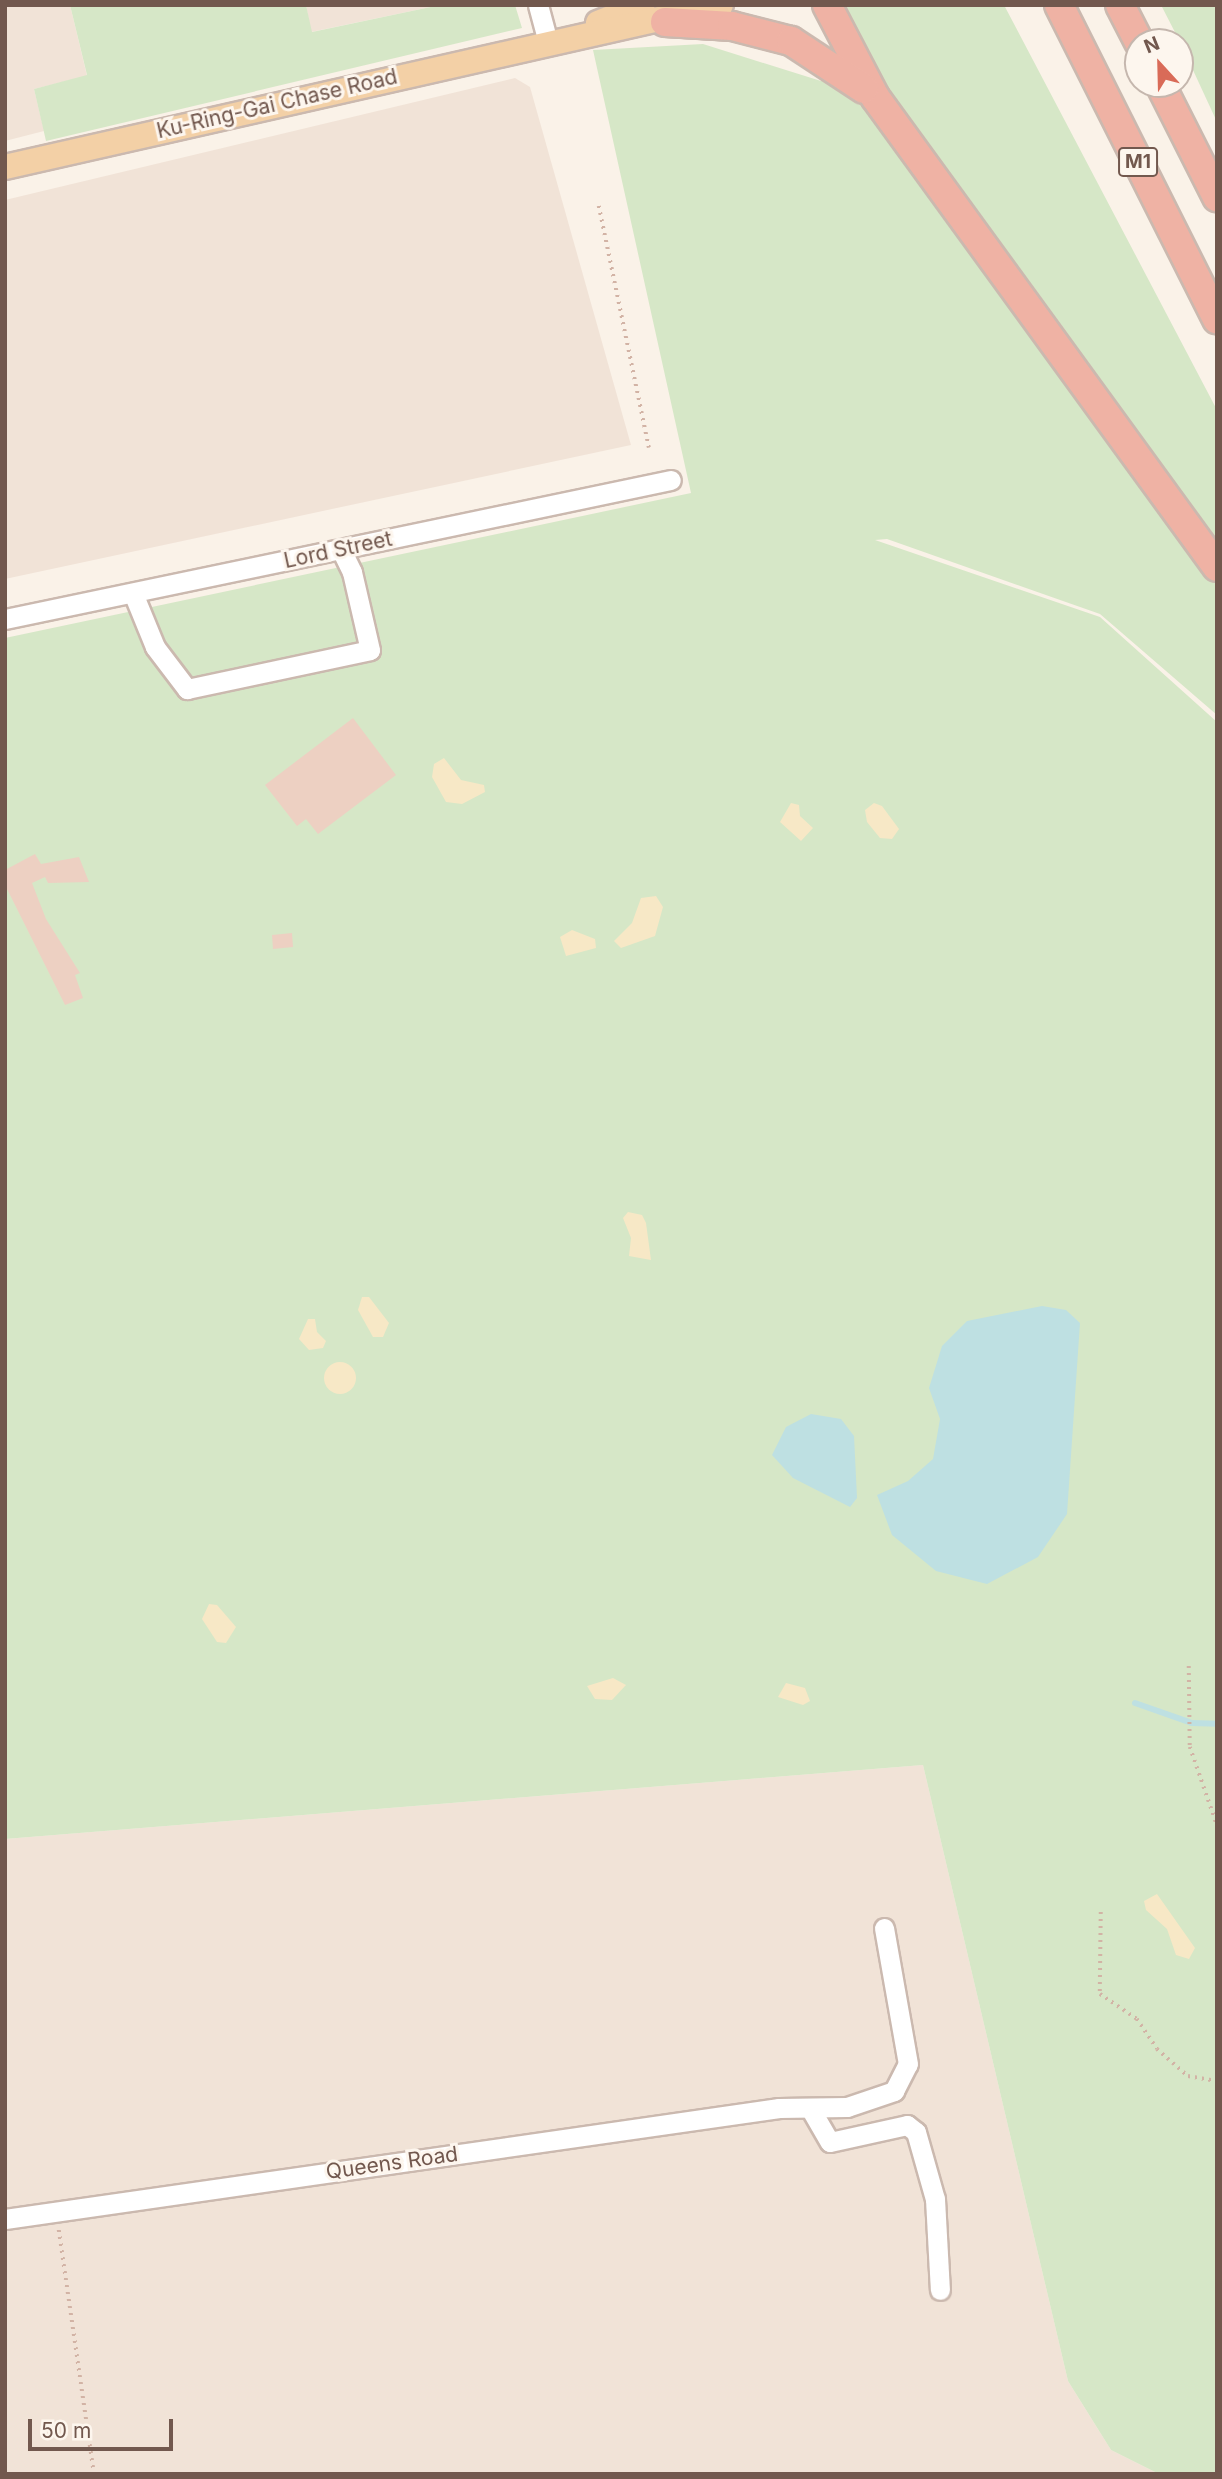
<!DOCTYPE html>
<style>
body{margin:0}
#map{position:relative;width:1222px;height:2479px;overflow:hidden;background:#faf2e8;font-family:Inter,sans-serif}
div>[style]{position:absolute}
.residential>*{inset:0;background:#f1e3d7}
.green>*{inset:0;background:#d6e7c7}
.sand>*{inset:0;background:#f7e8c6}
.round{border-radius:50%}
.water>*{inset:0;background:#bee0e2}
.stream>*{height:6px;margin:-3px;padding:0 3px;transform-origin:3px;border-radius:3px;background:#bee0e2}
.building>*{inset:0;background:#edd0c2}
.path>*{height:3.5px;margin-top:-1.75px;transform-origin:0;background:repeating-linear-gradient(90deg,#d2b3a5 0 2px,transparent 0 7px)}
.roads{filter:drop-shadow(2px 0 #cbb9af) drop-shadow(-2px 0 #cbb9af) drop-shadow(0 2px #cbb9af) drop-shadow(0 -2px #cbb9af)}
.minor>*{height:19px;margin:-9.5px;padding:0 9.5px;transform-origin:9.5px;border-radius:9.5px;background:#fff}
.major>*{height:24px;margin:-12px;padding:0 12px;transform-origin:12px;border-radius:12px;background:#f3d0a6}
.highway>*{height:28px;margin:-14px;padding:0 14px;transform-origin:14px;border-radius:14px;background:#efb2a4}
span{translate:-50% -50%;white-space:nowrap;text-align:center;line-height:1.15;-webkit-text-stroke:6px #fdf6ee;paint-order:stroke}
.shield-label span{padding:2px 5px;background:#fdf6ee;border:2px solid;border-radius:5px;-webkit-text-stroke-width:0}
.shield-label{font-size:19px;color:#72584e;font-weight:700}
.street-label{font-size:21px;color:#72584e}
.frame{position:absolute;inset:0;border:7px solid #72584e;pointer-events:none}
.north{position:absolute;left:1124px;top:28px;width:70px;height:70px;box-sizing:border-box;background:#fdf6ee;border:2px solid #c5b7ae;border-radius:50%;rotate:338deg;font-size:19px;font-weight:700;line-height:28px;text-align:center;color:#72584e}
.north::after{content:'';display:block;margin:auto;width:24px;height:32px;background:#d96b58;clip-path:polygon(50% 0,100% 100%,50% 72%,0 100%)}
.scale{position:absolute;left:28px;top:2419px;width:145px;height:32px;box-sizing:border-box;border:4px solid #72584e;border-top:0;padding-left:9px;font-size:21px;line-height:24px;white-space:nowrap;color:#72584e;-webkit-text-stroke:5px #fdf6ee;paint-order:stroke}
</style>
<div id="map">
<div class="residential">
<div style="clip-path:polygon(5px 5px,70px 5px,87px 76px,34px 89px,44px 131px,5px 141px)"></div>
<div style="clip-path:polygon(306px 5px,440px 5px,311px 32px)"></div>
<div style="clip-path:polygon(515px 78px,530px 87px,631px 445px,5px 579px,5px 200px)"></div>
<div style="clip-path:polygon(923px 1765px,1068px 2381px,1111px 2450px,1159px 2474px,5px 2474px,5px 1839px)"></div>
</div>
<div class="green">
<div style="clip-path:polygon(70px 5px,306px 5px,312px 32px,440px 5px,515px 5px,522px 28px,46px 141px,34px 89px,87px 75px)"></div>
<div style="clip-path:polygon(840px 5px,1004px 5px,1217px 410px,1217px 715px,1100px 614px,887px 539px,875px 540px,1100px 617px,1217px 722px,1217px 2474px,1159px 2474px,1111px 2450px,1068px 2381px,923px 1765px,5px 1839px,5px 638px,691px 493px,593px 50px,703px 44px,821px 81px)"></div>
<div style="clip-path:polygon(1161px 5px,1217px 5px,1217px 122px,1180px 42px)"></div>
</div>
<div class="sand">
<div style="clip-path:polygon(444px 758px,461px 780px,484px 785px,485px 792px,462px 804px,446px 802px,432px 777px,434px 764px)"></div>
<div style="clip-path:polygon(791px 803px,799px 805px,800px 816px,813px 828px,801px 841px,780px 822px)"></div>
<div style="clip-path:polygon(874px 803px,882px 806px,899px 829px,892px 839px,880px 838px,867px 822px,865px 810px)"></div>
<div style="clip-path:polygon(656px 896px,663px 907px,655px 936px,621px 948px,614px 941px,632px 923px,641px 898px)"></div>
<div style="clip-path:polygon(572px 930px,595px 939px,596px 948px,566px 956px,560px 937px)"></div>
<div style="clip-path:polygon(628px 1212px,642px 1215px,646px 1223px,651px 1260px,629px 1256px,631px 1238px,623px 1218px)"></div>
<div style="clip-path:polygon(362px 1297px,369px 1297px,389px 1323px,383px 1337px,373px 1337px,358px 1310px)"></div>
<div style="clip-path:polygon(308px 1319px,315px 1319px,317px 1332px,326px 1341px,323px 1348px,309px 1350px,299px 1339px)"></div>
<div class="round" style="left:324px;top:1362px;width:32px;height:32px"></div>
<div style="clip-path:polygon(209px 1604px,217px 1605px,236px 1627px,226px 1643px,217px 1642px,202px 1619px)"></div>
<div style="clip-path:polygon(613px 1678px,626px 1685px,612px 1700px,595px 1699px,587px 1686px)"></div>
<div style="clip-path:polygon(786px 1683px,805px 1688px,810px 1701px,803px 1705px,778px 1697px)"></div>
<div style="clip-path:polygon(1157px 1894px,1195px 1948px,1189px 1959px,1176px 1955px,1167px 1929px,1146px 1910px,1144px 1901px)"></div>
</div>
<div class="water">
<div style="clip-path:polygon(1042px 1306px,1066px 1310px,1080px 1323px,1067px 1514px,1038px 1557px,987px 1584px,936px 1571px,892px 1535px,877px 1495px,908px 1481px,933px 1459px,940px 1419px,929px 1388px,942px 1346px,967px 1321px)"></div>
<div style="clip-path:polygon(811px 1414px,841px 1419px,854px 1436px,857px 1498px,850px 1507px,793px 1478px,772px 1455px,786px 1427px)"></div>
</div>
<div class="stream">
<div style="left:1135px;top:1703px;width:60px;rotate:19.3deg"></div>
<div style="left:1192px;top:1723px;width:25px;rotate:2deg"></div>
</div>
<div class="building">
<div style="clip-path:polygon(353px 718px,396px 775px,318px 834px,306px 819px,297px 826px,265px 785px)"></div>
<div style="clip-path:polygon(35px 854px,41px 864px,79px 857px,89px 882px,48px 883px,45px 877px,32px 883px,46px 919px,80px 973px,75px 975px,83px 998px,65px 1005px,5px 885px,5px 870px)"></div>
<div style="clip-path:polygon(292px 933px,293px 947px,273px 949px,272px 935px)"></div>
</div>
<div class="path">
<div style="left:599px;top:206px;width:247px;rotate:78.3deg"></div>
<div style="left:1189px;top:1666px;width:81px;rotate:89.3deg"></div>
<div style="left:1190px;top:1747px;width:83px;rotate:70.9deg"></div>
<div style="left:1101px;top:1912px;width:82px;rotate:90.7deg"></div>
<div style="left:1100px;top:1994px;width:45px;rotate:34deg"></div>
<div style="left:1137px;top:2019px;width:36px;rotate:56deg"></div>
<div style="left:1157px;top:2049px;width:41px;rotate:41.1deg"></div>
<div style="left:1188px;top:2076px;width:29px;rotate:10deg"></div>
<div style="left:59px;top:2230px;width:246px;rotate:81.8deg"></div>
</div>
<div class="roads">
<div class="minor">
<div style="left:538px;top:5px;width:39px;rotate:75deg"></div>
<div style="left:133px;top:593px;width:58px;rotate:67.8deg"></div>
<div style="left:155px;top:647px;width:53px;rotate:52.7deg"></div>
<div style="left:187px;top:689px;width:187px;rotate:-12deg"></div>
<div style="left:370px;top:650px;width:80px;rotate:-103deg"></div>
<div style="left:352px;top:572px;width:25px;rotate:-116deg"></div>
<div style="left:5px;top:619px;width:680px;rotate:-11.79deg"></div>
<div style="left:810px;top:2108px;width:39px;rotate:60deg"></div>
<div style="left:830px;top:2142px;width:79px;rotate:-12.4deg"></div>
<div style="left:907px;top:2125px;width:11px;rotate:38deg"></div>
<div style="left:916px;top:2132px;width:70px;rotate:74.2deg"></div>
<div style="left:935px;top:2199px;width:91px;rotate:86.9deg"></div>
<div style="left:5px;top:2219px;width:782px;rotate:-8.16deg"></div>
<div style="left:779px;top:2108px;width:68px;rotate:-0.8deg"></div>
<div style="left:847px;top:2107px;width:50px;rotate:-18.8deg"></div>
<div style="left:894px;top:2091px;width:30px;rotate:-63deg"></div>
<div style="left:908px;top:2064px;width:138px;rotate:-100deg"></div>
</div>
<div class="major">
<div style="left:598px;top:23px;width:48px;rotate:-21.8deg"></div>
<div style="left:5px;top:167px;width:734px;rotate:-12.75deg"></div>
</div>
<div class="highway">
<div style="left:827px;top:5px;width:104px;rotate:62.4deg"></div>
<div style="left:875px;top:97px;width:581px;rotate:53.96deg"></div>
<div style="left:1059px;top:5px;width:352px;rotate:63.3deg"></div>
<div style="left:1120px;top:5px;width:42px;rotate:62.8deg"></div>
<div style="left:665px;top:22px;width:67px;rotate:3.4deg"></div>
<div style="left:732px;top:26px;width:61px;rotate:14.3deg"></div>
<div style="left:791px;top:41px;width:87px;rotate:33.3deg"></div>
<div style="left:1160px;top:84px;width:127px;rotate:63.2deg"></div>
</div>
</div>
<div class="shield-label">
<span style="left:1138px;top:162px">M1</span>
</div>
<div class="street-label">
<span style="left:277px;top:104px;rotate:-13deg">Ku-Ring-Gai Chase Road</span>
<span style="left:338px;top:550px;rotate:-12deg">Lord Street</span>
<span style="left:392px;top:2163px;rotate:-8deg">Queens Road</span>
</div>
<div class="frame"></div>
<div class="north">N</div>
<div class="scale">50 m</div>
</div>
